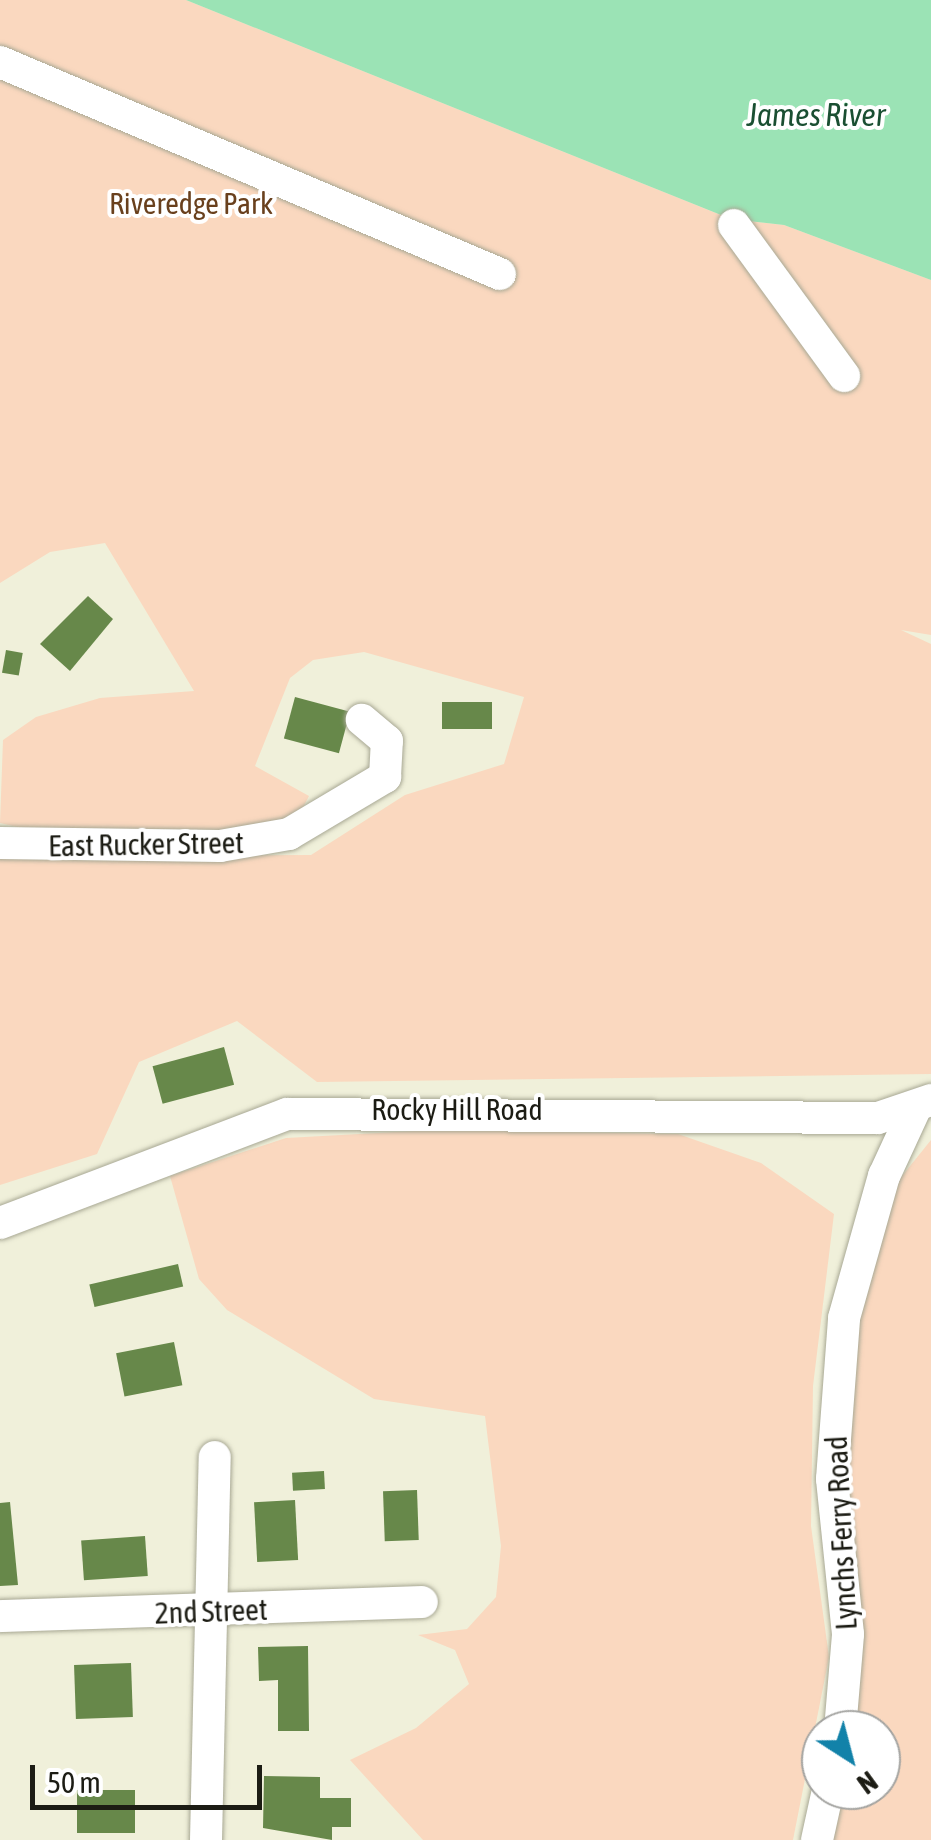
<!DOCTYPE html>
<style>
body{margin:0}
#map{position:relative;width:931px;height:1840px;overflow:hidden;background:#f0f0da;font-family:"Asap Condensed",sans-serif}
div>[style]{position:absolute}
.green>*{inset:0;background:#fad8bf}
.water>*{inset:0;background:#9be3b5}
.building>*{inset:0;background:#67884a;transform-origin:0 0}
.roads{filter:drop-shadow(0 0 2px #a8a894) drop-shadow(0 0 2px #a8a894)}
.minor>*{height:32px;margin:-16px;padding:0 16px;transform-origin:16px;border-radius:16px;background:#fff}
span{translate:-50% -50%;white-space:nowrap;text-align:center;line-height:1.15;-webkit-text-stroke:8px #fff;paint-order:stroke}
.park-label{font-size:30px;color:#69401d}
.street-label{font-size:30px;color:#1c1c14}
.water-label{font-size:32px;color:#1a4f32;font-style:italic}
.north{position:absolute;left:801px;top:1710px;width:100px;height:100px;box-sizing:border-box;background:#fff;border:2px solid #a4a4a1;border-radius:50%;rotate:144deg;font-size:28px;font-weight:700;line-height:40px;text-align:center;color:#1c1c14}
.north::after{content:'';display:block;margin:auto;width:35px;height:45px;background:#1282a9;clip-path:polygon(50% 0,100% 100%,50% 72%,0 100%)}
.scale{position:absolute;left:30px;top:1765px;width:232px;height:45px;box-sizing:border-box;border:5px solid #1c1c14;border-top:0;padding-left:12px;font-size:30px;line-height:35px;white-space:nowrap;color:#1c1c14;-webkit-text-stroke:8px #fff;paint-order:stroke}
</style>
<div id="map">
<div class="green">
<div style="clip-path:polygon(0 0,186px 0,731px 219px,784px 225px,931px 280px,931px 635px,901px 630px,931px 644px,931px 1074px,317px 1082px,237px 1021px,139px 1062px,97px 1154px,0 1185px,0 856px,311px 855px,405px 795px,504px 764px,524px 697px,364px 652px,313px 660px,290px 678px,255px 766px,309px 796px,298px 817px,230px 832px,61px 837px,0 823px,3px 740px,36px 717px,100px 698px,194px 691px,105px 543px,50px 552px,0 583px)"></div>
<div style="clip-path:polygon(433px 1130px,678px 1134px,761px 1163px,834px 1214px,813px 1386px,811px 1526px,829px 1657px,793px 1840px,423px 1840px,350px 1760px,416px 1728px,469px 1684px,455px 1650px,418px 1635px,467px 1629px,496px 1597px,501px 1546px,485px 1416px,374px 1399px,227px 1310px,199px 1279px,170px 1176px,286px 1138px)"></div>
<div style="clip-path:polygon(931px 1140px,931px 1840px,832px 1840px,842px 1790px,881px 1790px,881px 1730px,855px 1730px,862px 1633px,846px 1479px,859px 1321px,898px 1181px)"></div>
</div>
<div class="water">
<div style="clip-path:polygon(186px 0,931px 0,931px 280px,784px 225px,731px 219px)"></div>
</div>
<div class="building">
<div style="clip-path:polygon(88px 596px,113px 619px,70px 671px,40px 644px)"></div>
<div style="left:6px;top:650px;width:17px;height:23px;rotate:10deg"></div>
<div style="left:295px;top:697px;width:57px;height:43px;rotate:15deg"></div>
<div style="left:492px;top:702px;width:27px;height:50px;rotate:90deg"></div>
<div style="left:224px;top:1047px;width:39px;height:74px;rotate:75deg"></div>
<div style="left:178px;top:1264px;width:23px;height:91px;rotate:77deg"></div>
<div style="left:174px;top:1342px;width:44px;height:59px;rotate:79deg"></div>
<div style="left:324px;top:1471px;width:18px;height:32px;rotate:87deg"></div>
<div style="left:417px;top:1490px;width:50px;height:34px;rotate:88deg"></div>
<div style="left:295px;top:1500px;width:60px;height:41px;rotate:87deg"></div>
<div style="clip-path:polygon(10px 1502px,18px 1585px,0 1586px,0 1503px)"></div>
<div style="left:145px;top:1536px;width:40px;height:64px;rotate:86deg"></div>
<div style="clip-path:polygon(308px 1646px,309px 1731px,278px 1731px,278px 1680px,259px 1681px,258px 1647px)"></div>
<div style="left:131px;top:1663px;width:54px;height:57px;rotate:88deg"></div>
<div style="clip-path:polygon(264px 1776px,320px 1777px,320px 1798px,351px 1798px,351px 1827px,332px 1827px,332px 1840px,263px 1828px)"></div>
<div style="left:77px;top:1790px;width:58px;height:43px"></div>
</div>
<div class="roads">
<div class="minor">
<div style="left:0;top:62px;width:543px;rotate:22.98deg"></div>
<div style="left:734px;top:225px;width:187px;rotate:53.9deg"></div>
<div style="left:0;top:843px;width:220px;rotate:0.8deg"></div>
<div style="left:220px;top:846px;width:70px;rotate:-9.9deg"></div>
<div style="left:289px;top:834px;width:112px;rotate:-30.7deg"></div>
<div style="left:385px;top:777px;width:36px;rotate:-87deg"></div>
<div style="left:387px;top:741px;width:33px;rotate:-140deg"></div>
<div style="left:0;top:1223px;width:307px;rotate:-20.8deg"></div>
<div style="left:287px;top:1114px;width:591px;rotate:0.39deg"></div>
<div style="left:878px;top:1118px;width:56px;rotate:-18.8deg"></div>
<div style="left:0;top:1616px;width:422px;rotate:-1.9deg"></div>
<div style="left:840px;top:1730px;width:96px;rotate:-85.2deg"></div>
<div style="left:848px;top:1634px;width:156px;rotate:-95.9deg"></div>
<div style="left:832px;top:1479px;width:161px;rotate:-85.7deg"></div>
<div style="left:844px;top:1318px;width:148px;rotate:-74.3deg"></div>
<div style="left:884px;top:1176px;width:74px;rotate:-65.2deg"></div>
<div style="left:206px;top:1840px;width:383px;rotate:-88.7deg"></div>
<div style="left:817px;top:1840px;width:51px;rotate:-77.6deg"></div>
</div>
</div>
<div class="park-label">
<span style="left:191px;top:203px">Riveredge Park</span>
</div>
<div class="street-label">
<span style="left:146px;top:844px;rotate:-1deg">East Rucker Street</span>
<span style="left:457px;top:1109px">Rocky Hill Road</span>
<span style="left:841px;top:1533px;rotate:-93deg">Lynchs Ferry Road</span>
<span style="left:211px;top:1611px;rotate:-2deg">2nd Street</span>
</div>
<div class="water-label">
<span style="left:816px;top:115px">James River</span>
</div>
<div class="north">N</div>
<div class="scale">50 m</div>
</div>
